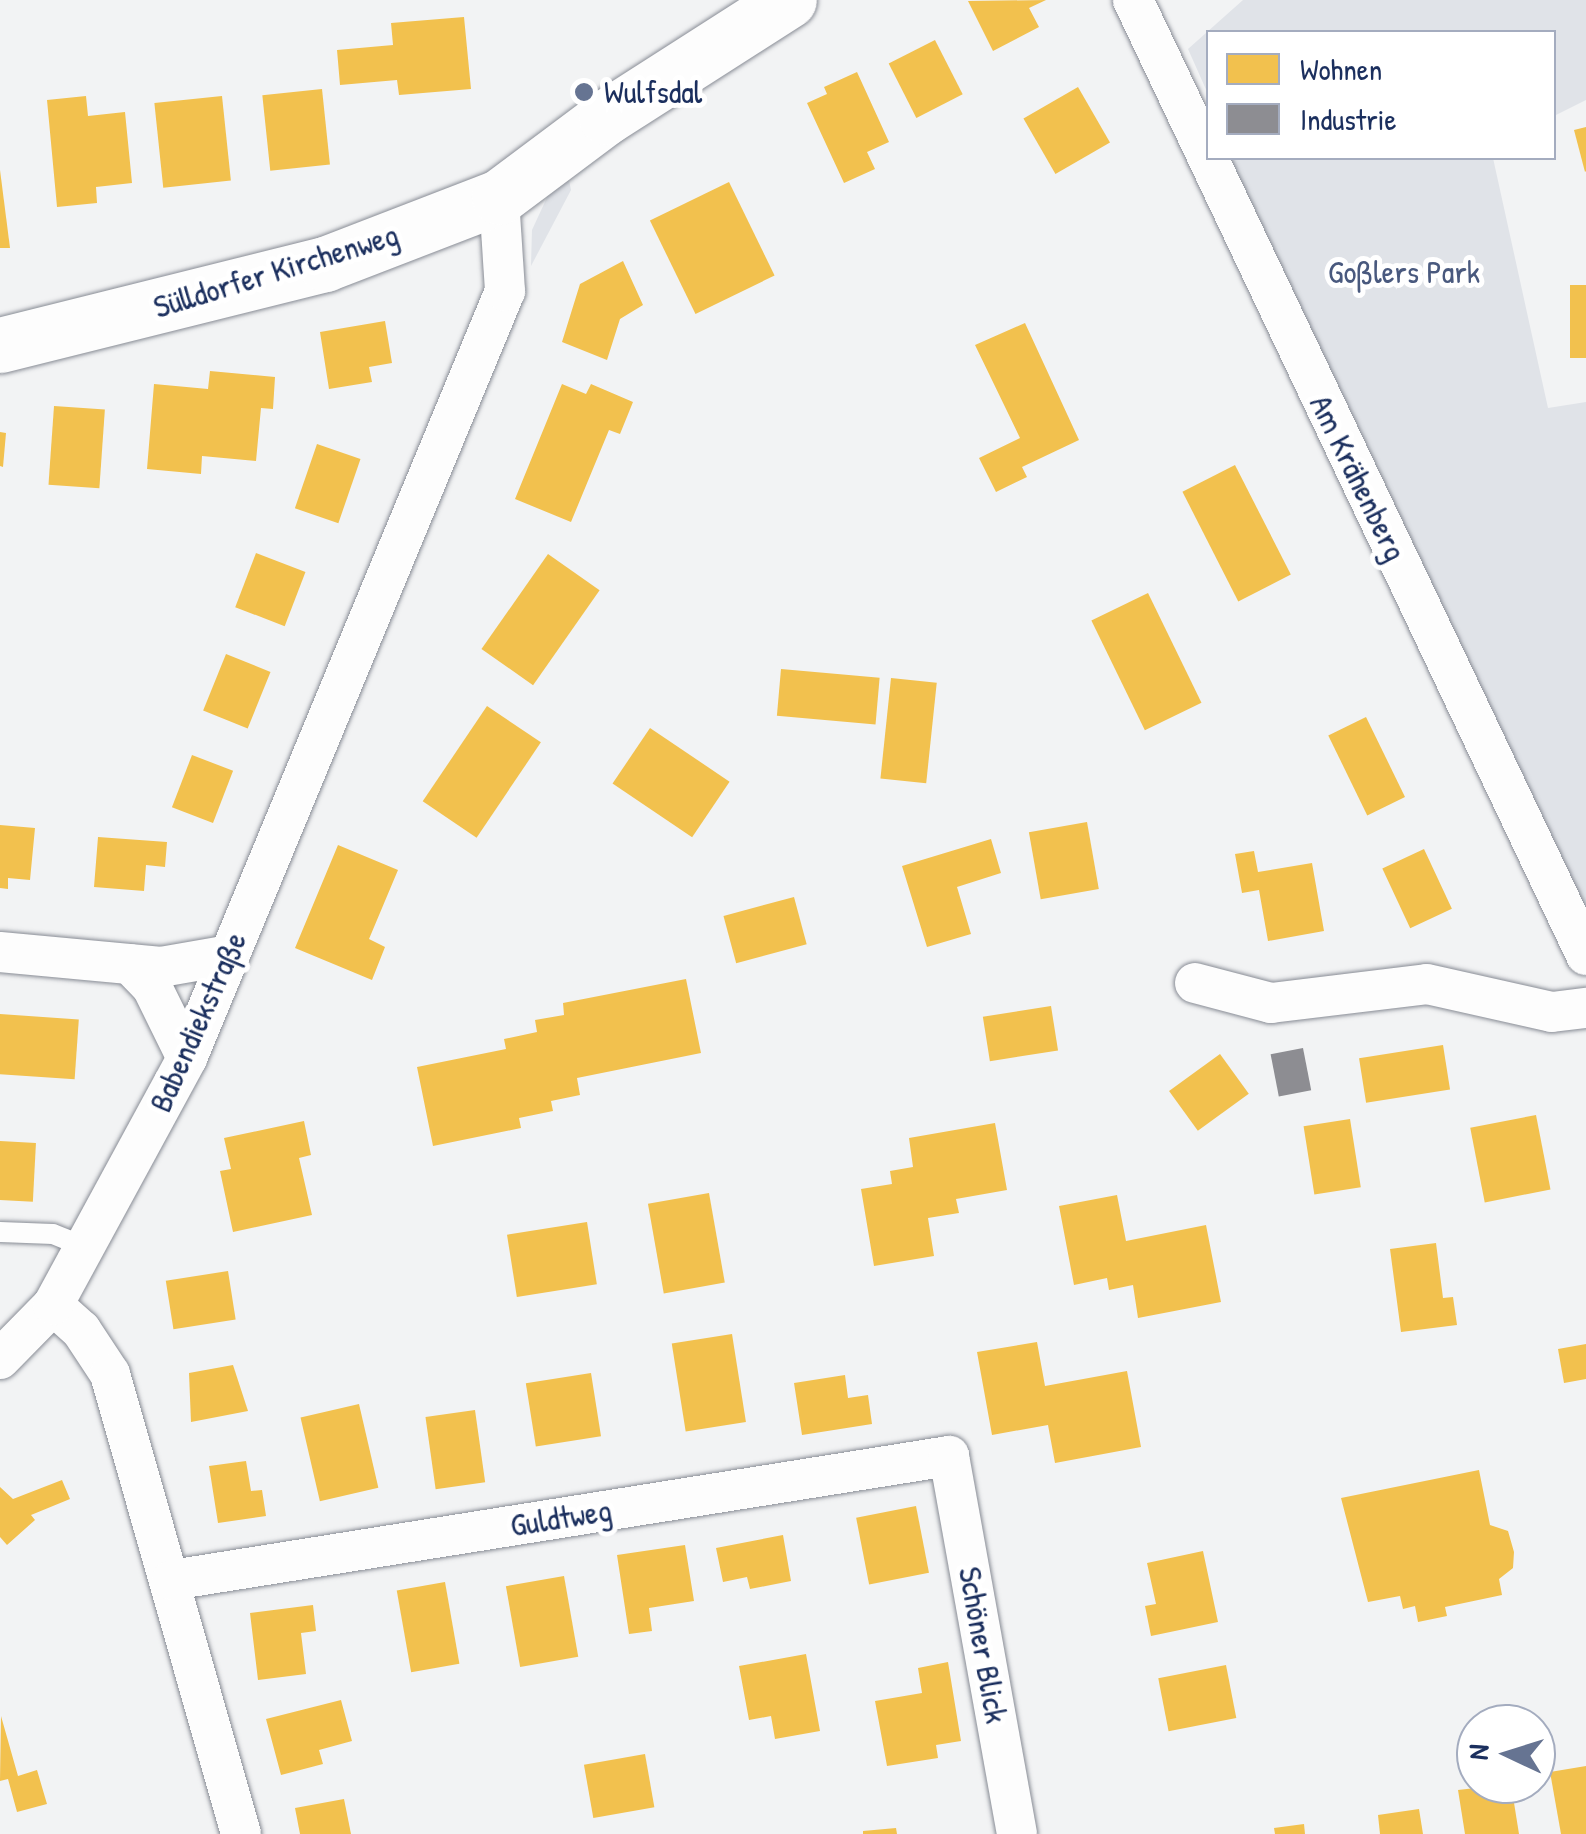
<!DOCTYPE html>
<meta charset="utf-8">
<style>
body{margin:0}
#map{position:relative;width:1586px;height:1834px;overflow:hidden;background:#f2f3f4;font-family:"Patrick Hand",sans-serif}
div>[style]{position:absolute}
.green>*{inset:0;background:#e0e3e8}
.homes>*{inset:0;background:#f2c14e;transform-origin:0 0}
.industry>*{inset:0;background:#8d8d92;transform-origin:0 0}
.roads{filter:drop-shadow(0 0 2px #888c95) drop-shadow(0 0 2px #888c95)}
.lane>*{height:20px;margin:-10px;padding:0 10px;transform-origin:10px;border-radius:10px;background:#fdfdfd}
.street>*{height:40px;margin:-20px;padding:0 20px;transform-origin:20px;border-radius:20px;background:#fdfdfd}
.secondary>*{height:55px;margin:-27.5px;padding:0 27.5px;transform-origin:27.5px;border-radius:27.5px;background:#fdfdfd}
.dots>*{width:28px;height:28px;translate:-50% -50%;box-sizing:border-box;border:5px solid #fff;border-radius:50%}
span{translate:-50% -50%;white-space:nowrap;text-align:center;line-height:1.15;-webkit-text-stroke:10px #fff;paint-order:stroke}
.poi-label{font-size:32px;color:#1b2f5e}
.left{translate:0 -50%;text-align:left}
.street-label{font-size:32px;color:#1b2f5e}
.park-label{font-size:32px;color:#49597e}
.legend{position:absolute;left:1206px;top:30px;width:350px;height:130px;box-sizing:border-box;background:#fff;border:2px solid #a4acbf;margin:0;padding:12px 18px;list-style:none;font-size:30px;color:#1b2f5e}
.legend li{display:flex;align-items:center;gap:20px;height:50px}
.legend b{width:50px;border:2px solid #a4acbf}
.north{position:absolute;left:1456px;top:1704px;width:100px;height:100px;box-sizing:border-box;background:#fff;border:2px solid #a4acbf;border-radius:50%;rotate:274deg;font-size:28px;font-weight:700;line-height:40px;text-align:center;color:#1b2f5e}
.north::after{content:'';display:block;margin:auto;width:35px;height:45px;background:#667492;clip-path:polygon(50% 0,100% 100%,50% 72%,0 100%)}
</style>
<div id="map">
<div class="green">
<div style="clip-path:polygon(1243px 0,1586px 0,1586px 100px,1554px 116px,1554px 32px,1208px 32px,1208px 94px,1188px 49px)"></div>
<div style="clip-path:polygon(1228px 158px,1493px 158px,1548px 408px,1586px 402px,1586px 912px)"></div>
<div style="clip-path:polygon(568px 175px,571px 190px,531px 266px,532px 230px,550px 191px)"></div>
</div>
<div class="homes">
<div style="clip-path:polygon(1046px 0,1029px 8px,1039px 27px,993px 51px,968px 1px)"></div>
<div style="clip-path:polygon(464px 17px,471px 89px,399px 95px,397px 80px,340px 85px,337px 50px,393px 45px,391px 23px)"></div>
<div style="left:935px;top:40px;width:61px;height:52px;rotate:63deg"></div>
<div style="clip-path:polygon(857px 72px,889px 142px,867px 152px,875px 169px,844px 183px,807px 103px,827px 94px,824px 87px)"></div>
<div style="left:1078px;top:87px;width:64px;height:63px;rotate:60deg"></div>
<div style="left:322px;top:89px;width:76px;height:60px;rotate:84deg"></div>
<div style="clip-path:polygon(86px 96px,88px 116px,125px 112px,132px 183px,96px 187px,97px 203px,57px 207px,47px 100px)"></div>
<div style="left:222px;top:96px;width:85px;height:68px;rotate:84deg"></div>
<div style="clip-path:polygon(1586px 127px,1586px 171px,1585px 172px,1574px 130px)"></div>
<div style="clip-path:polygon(0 170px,10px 248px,0 248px)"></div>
<div style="left:729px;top:182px;width:104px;height:88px;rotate:64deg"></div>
<div style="clip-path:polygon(623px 261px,643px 305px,620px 319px,607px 360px,562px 342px,580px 284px)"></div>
<div style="left:1570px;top:285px;width:16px;height:73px"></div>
<div style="clip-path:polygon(385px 321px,392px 363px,369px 367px,372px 382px,329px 389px,320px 332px)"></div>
<div style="clip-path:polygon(1025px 323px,1079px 440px,1022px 467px,1027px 477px,996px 492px,979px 458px,1020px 438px,975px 345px)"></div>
<div style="clip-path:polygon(210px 371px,275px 377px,273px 409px,261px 408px,256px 461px,202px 456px,201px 474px,147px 469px,154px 384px,208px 389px)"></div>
<div style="clip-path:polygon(562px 384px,586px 394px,591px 384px,633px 402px,620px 434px,609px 430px,571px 522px,515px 499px)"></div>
<div style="left:54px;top:406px;width:51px;height:79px;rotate:4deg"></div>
<div style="clip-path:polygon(0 432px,6px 433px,3px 467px,0 466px)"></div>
<div style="left:317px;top:444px;width:46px;height:68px;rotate:19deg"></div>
<div style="left:1235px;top:465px;width:123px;height:59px;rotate:63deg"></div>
<div style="left:256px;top:553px;width:53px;height:58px;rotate:21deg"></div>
<div style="left:548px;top:554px;width:63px;height:116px;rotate:35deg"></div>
<div style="left:1148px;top:593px;width:122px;height:63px;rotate:64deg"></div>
<div style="left:226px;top:654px;width:48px;height:61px;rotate:22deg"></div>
<div style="left:781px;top:669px;width:99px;height:47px;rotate:5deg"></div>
<div style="left:891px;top:678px;width:46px;height:101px;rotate:6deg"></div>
<div style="left:487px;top:706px;width:65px;height:115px;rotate:34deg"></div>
<div style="left:1366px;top:717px;width:89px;height:42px;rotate:64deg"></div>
<div style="left:650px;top:728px;width:96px;height:67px;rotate:34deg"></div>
<div style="left:192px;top:755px;width:44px;height:56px;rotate:21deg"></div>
<div style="left:1087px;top:822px;width:68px;height:59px;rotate:80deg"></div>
<div style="clip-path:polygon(0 825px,35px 828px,30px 880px,8px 878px,8px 889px,0 888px)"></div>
<div style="clip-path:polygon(98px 837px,167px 842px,165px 867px,146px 865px,144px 891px,94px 887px)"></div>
<div style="clip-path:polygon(991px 839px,1001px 873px,957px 887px,971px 934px,927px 947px,902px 866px)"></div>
<div style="clip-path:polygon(338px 845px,398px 870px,369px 939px,385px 947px,372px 980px,295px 948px)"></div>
<div style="left:1424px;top:849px;width:66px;height:46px;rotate:65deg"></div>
<div style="clip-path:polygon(1254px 851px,1258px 872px,1312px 863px,1324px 931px,1268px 941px,1259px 890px,1242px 893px,1235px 854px)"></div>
<div style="left:794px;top:897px;width:49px;height:73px;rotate:75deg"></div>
<div style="clip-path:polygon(686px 979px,701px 1053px,577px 1078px,580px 1095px,551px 1101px,553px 1111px,519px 1118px,521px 1128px,433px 1146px,417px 1067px,506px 1049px,504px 1039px,537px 1032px,535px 1020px,564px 1015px,563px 1003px)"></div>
<div style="left:1051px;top:1006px;width:45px;height:69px;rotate:81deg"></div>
<div style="left:0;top:1014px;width:79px;height:60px;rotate:4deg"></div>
<div style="left:1443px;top:1045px;width:45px;height:85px;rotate:81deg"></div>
<div style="left:1220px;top:1054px;width:49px;height:63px;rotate:54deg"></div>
<div style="left:1536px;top:1115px;width:76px;height:67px;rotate:79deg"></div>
<div style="left:1350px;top:1119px;width:69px;height:47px;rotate:81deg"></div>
<div style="clip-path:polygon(304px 1121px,311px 1155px,299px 1158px,312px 1215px,233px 1232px,220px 1171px,231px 1169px,224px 1138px)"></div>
<div style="clip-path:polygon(995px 1123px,1007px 1190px,956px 1199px,959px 1213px,928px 1218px,934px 1256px,874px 1266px,861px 1189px,892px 1184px,890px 1171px,913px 1167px,909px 1138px)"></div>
<div style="left:0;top:1141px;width:36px;height:59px;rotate:3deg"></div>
<div style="left:709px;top:1193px;width:91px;height:62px;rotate:80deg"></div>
<div style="clip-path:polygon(1117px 1195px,1126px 1241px,1206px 1225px,1221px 1302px,1138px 1318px,1133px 1285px,1109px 1290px,1107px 1278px,1074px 1285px,1059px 1206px)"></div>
<div style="left:587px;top:1222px;width:63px;height:81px;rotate:81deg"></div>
<div style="clip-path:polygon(1436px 1243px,1443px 1298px,1453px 1297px,1457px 1325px,1401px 1332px,1390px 1249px)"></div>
<div style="left:228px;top:1271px;width:49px;height:63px;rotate:81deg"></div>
<div style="left:732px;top:1334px;width:89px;height:61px;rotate:81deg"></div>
<div style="clip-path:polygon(1037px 1342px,1045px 1386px,1127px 1371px,1141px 1447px,1055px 1463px,1048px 1425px,992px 1435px,977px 1352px)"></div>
<div style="clip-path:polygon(1586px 1344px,1586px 1379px,1564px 1383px,1558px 1349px)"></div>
<div style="clip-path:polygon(233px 1365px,248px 1411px,191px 1422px,189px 1373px)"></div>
<div style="left:591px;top:1373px;width:64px;height:66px;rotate:81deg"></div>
<div style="clip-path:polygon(845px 1375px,848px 1398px,868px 1395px,872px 1424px,802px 1435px,794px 1383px)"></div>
<div style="left:359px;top:1404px;width:86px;height:60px;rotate:77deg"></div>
<div style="left:475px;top:1410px;width:73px;height:50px;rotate:82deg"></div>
<div style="clip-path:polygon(246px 1461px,251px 1491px,262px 1490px,266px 1516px,218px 1523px,209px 1466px)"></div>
<div style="clip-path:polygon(1479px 1470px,1490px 1525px,1508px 1531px,1514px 1552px,1513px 1568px,1499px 1579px,1502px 1595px,1445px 1607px,1447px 1616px,1418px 1622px,1415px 1606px,1403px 1609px,1400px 1596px,1368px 1602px,1341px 1498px)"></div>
<div style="clip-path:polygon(62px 1480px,70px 1499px,31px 1515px,35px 1520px,7px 1545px,0 1537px,0 1487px,13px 1499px)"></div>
<div style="left:916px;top:1506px;width:68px;height:61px;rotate:79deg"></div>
<div style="clip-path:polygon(783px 1535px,791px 1581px,750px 1589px,747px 1577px,723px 1582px,716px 1548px)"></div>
<div style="clip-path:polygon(685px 1545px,694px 1601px,649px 1608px,652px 1631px,629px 1634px,617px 1555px)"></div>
<div style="clip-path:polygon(1203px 1551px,1218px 1622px,1151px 1636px,1145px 1606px,1156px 1604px,1147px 1563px)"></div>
<div style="left:564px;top:1576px;width:82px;height:59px;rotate:80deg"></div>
<div style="left:445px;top:1582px;width:83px;height:49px;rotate:80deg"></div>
<div style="clip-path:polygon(313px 1605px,316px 1631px,301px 1633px,306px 1674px,258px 1680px,250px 1613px)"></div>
<div style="clip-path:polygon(806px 1654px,820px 1731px,775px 1739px,771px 1716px,749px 1720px,739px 1666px)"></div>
<div style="clip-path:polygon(948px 1662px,961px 1741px,936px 1745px,938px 1758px,887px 1766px,875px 1701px,922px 1693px,918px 1668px)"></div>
<div style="left:1226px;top:1665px;width:54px;height:69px;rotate:79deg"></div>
<div style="clip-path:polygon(341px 1700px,352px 1741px,319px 1750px,323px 1764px,281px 1775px,266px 1719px)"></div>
<div style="clip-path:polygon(1px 1716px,18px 1776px,37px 1770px,47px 1804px,17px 1812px,8px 1779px,0 1781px)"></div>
<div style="left:645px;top:1754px;width:54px;height:62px;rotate:80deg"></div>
<div style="clip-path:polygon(1586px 1766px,1586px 1834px,1561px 1834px,1550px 1772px)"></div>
<div style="clip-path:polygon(1511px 1784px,1519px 1834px,1465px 1834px,1458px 1790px)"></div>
<div style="clip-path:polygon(344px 1799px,351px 1834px,300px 1834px,295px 1808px)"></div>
<div style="clip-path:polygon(1419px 1809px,1423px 1834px,1380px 1834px,1378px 1815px)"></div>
<div style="clip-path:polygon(1304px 1824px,1305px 1834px,1275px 1834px,1274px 1828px)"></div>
<div style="clip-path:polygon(896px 1828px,897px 1834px,863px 1834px,863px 1831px)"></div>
</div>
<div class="industry">
<div style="left:1303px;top:1048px;width:43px;height:33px;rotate:79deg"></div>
</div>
<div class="roads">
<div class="lane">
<div style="left:0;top:1232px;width:53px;rotate:2.2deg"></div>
<div style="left:53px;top:1234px;width:35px;rotate:22deg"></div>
</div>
<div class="street">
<div style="left:1133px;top:0;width:1057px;rotate:64.62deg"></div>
<div style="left:0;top:952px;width:162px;rotate:5.3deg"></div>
<div style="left:161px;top:967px;width:70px;rotate:-9.9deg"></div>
<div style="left:130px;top:964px;width:32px;rotate:46deg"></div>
<div style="left:152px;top:987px;width:79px;rotate:63.8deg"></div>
<div style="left:1195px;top:983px;width:79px;rotate:14.7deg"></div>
<div style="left:1271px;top:1003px;width:157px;rotate:-6.9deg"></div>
<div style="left:1427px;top:984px;width:128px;rotate:12.6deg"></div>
<div style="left:1552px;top:1012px;width:34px;rotate:-7deg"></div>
<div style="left:53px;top:1305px;width:38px;rotate:42deg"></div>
<div style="left:81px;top:1330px;width:53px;rotate:56.6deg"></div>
<div style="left:110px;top:1374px;width:478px;rotate:74.1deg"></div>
<div style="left:0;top:1359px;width:76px;rotate:-45.5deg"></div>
<div style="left:53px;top:1305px;width:281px;rotate:-61.5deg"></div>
<div style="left:187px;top:1058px;width:830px;rotate:-67.48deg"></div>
<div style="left:505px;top:291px;width:94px;rotate:-93.7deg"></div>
<div style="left:172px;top:1580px;width:787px;rotate:-9.07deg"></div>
<div style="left:949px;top:1456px;width:384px;rotate:79.8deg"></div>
</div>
<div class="secondary">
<div style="left:0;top:345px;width:335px;rotate:-14deg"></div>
<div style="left:325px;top:264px;width:186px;rotate:-21.1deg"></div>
<div style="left:499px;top:197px;width:134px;rotate:-36.8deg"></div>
<div style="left:606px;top:117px;width:217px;rotate:-32.6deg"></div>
</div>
</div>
<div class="dots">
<div style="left:584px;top:92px;background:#667492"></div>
</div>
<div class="poi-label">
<span class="left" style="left:604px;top:92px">Wulfsdal</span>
</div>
<div class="street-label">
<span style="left:276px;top:271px;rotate:-17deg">Sülldorfer Kirchenweg</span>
<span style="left:1358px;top:478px;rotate:64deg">Am Krähenberg</span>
<span style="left:198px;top:1022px;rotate:-66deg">Babendiekstraße</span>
<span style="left:561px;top:1518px;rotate:-9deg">Guldtweg</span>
<span style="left:983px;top:1645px;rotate:80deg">Schöner Blick</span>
</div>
<div class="park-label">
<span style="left:1404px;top:272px">Goßlers Park</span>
</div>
<ul class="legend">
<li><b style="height:28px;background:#f2c14e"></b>Wohnen</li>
<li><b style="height:28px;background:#8d8d92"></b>Industrie</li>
</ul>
<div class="north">N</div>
</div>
